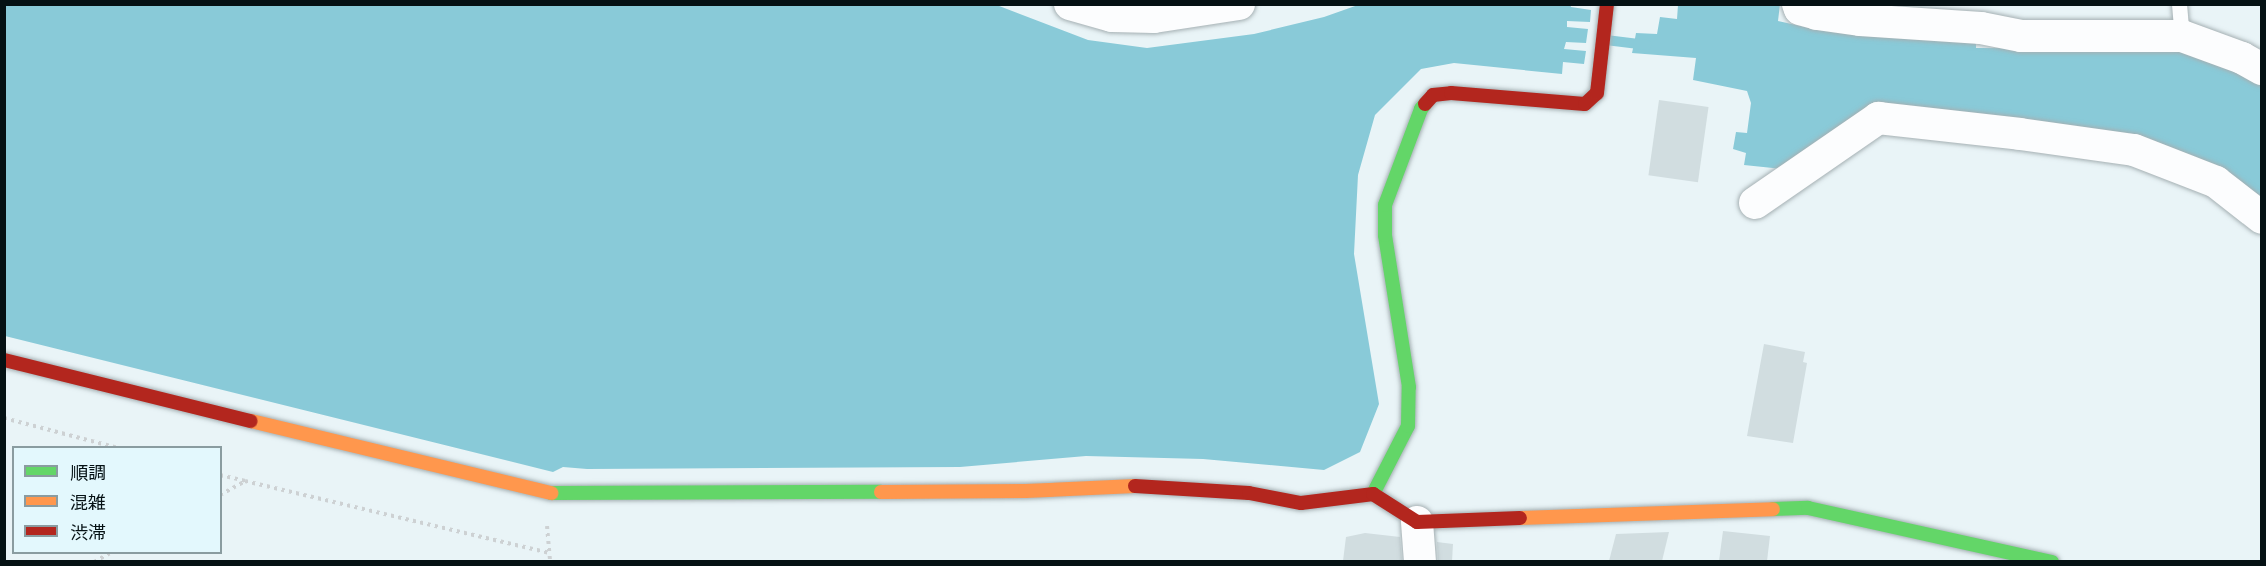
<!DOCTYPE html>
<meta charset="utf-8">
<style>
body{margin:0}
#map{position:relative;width:2266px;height:566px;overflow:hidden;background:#e9f4f7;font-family:Figtree,"Noto Sans JP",sans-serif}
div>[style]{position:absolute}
.water>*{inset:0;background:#89cad8}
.stream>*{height:10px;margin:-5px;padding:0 5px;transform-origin:5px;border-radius:5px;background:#89cad8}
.building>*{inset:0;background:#d1dde0;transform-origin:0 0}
.path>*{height:4px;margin-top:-2px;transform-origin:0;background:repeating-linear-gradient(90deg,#cdd1d3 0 3px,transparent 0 7.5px)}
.roads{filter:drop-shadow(0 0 2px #a5b0b3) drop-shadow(0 0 2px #a5b0b3)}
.lane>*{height:15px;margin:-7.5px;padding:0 7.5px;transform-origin:7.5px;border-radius:7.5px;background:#fcfdfe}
.street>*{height:32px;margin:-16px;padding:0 16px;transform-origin:16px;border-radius:16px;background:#fcfdfe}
.fast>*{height:14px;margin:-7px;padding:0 7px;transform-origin:7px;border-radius:7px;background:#63d668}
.slow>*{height:14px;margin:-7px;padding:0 7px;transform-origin:7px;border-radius:7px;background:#ff974d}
.jam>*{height:14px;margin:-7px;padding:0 7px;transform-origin:7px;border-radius:7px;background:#b3261e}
span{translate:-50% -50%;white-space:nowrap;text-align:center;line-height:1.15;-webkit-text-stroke:4.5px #e3f8fd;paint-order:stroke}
.frame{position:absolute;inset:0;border:6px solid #051114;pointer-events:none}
.legend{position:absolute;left:12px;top:446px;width:210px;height:108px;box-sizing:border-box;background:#e3f8fd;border:2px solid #8a9ca0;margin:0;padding:8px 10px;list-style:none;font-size:18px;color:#051114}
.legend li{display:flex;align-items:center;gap:12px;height:30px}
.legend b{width:30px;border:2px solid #8a9ca0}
</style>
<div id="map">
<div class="water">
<div style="clip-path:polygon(994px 4px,1088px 40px,1147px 48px,1254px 34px,1324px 17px,1358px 5px,1570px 4px,1571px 7px,1591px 10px,1590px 22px,1567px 21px,1567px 27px,1588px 29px,1586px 43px,1566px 42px,1564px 49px,1586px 51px,1584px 64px,1563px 62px,1562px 74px,1454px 63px,1421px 69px,1375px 115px,1358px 175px,1354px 254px,1379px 404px,1360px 452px,1324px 470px,1203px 459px,1086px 456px,960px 467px,587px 469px,563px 467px,553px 472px,5px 336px,5px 5px)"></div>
<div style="clip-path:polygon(1780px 4px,1778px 21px,1814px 29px,1976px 41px,1976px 48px,2148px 49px,2189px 53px,2234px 68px,2261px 83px,2261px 196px,2202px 162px,1877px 106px,1791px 170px,1744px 165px,1746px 153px,1733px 149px,1736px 132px,1747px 133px,1751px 103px,1747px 91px,1693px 80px,1696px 58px,1632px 53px,1634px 44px,1636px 33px,1657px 34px,1660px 17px,1677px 19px,1678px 5px)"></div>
</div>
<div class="stream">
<div style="left:1606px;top:40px;width:41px;rotate:7deg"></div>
</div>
<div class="building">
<div style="left:1659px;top:100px;width:50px;height:76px;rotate:8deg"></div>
<div style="clip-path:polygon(1764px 344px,1805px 352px,1803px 362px,1807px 363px,1793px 443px,1747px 436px)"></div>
<div style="clip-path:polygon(1723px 531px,1770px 536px,1767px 561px,1719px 561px)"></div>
<div style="clip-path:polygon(1669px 532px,1662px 561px,1609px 561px,1616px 534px)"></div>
<div style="clip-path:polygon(1365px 533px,1400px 537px,1402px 561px,1343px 561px,1346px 537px)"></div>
<div style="clip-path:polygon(1437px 542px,1453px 544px,1452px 561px,1438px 561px)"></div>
</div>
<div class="path">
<div style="left:4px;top:418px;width:118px;rotate:14.7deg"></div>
<div style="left:220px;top:475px;width:26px;rotate:13deg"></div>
<div style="left:220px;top:495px;width:29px;rotate:-29deg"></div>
<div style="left:245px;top:481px;width:312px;rotate:13.3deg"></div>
<div style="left:547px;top:526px;width:36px;rotate:85deg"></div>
<div style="left:94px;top:562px;width:21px;rotate:-29deg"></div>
</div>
<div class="roads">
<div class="lane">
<div style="left:2179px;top:4px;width:32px;rotate:85deg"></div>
</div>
<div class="street">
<div style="left:1070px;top:4px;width:44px;rotate:15.9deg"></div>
<div style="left:1112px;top:16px;width:42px;rotate:1.4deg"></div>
<div style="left:1154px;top:17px;width:86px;rotate:-8.7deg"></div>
<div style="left:1798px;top:4px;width:5px;rotate:68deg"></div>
<div style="left:1800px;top:9px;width:18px;rotate:16deg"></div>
<div style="left:1817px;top:14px;width:43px;rotate:7.9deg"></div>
<div style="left:1860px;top:20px;width:121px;rotate:3.8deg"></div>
<div style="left:1981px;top:28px;width:41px;rotate:11.3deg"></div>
<div style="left:2021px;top:36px;width:161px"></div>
<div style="left:2182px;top:36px;width:64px;rotate:20.1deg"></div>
<div style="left:2242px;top:58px;width:23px;rotate:29deg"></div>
<div style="left:1755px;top:203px;width:150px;rotate:-34.6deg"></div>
<div style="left:1878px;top:118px;width:143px;rotate:6.4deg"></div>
<div style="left:2020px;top:134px;width:115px;rotate:8deg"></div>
<div style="left:2134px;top:150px;width:88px;rotate:21.3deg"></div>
<div style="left:2216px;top:182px;width:58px;rotate:38deg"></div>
<div style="left:1417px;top:522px;width:40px;rotate:85.7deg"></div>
</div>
<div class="fast">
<div style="left:551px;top:493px;width:330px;rotate:-0.2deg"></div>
<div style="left:1373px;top:494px;width:76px;rotate:-62.8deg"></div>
<div style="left:1408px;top:426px;width:39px;rotate:-89deg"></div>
<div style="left:1409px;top:387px;width:154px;rotate:-99deg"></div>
<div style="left:1385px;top:235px;width:30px;rotate:-90deg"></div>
<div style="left:1385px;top:205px;width:103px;rotate:-69.4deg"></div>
<div style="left:1421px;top:109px;width:6px;rotate:-51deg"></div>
<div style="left:1773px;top:509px;width:35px;rotate:-2deg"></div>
<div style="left:1808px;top:508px;width:250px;rotate:12.5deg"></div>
</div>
<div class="slow">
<div style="left:251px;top:421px;width:309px;rotate:13.5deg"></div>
<div style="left:881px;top:492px;width:144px;rotate:-0.4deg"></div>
<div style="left:1025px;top:491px;width:110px;rotate:-2.6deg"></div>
<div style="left:1520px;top:518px;width:253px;rotate:-2deg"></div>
</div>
<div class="jam">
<div style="left:1425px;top:104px;width:12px;rotate:-48deg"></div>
<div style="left:1433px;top:95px;width:18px;rotate:-6deg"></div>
<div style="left:1451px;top:93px;width:134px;rotate:4.7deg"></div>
<div style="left:1585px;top:104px;width:16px;rotate:-43deg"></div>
<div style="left:1597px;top:93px;width:90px;rotate:-83.6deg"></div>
<div style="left:4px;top:360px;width:254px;rotate:13.9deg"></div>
<div style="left:1135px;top:486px;width:114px;rotate:3.5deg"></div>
<div style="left:1249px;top:493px;width:53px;rotate:10.9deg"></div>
<div style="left:1301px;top:503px;width:73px;rotate:-7.1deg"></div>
<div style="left:1373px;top:494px;width:52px;rotate:32.5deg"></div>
<div style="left:1417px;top:522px;width:103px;rotate:-2.2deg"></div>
</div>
</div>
<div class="frame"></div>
<ul class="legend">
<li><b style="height:8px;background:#63d668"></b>順調</li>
<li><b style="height:8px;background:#ff974d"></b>混雑</li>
<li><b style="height:8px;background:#b3261e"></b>渋滞</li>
</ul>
</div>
